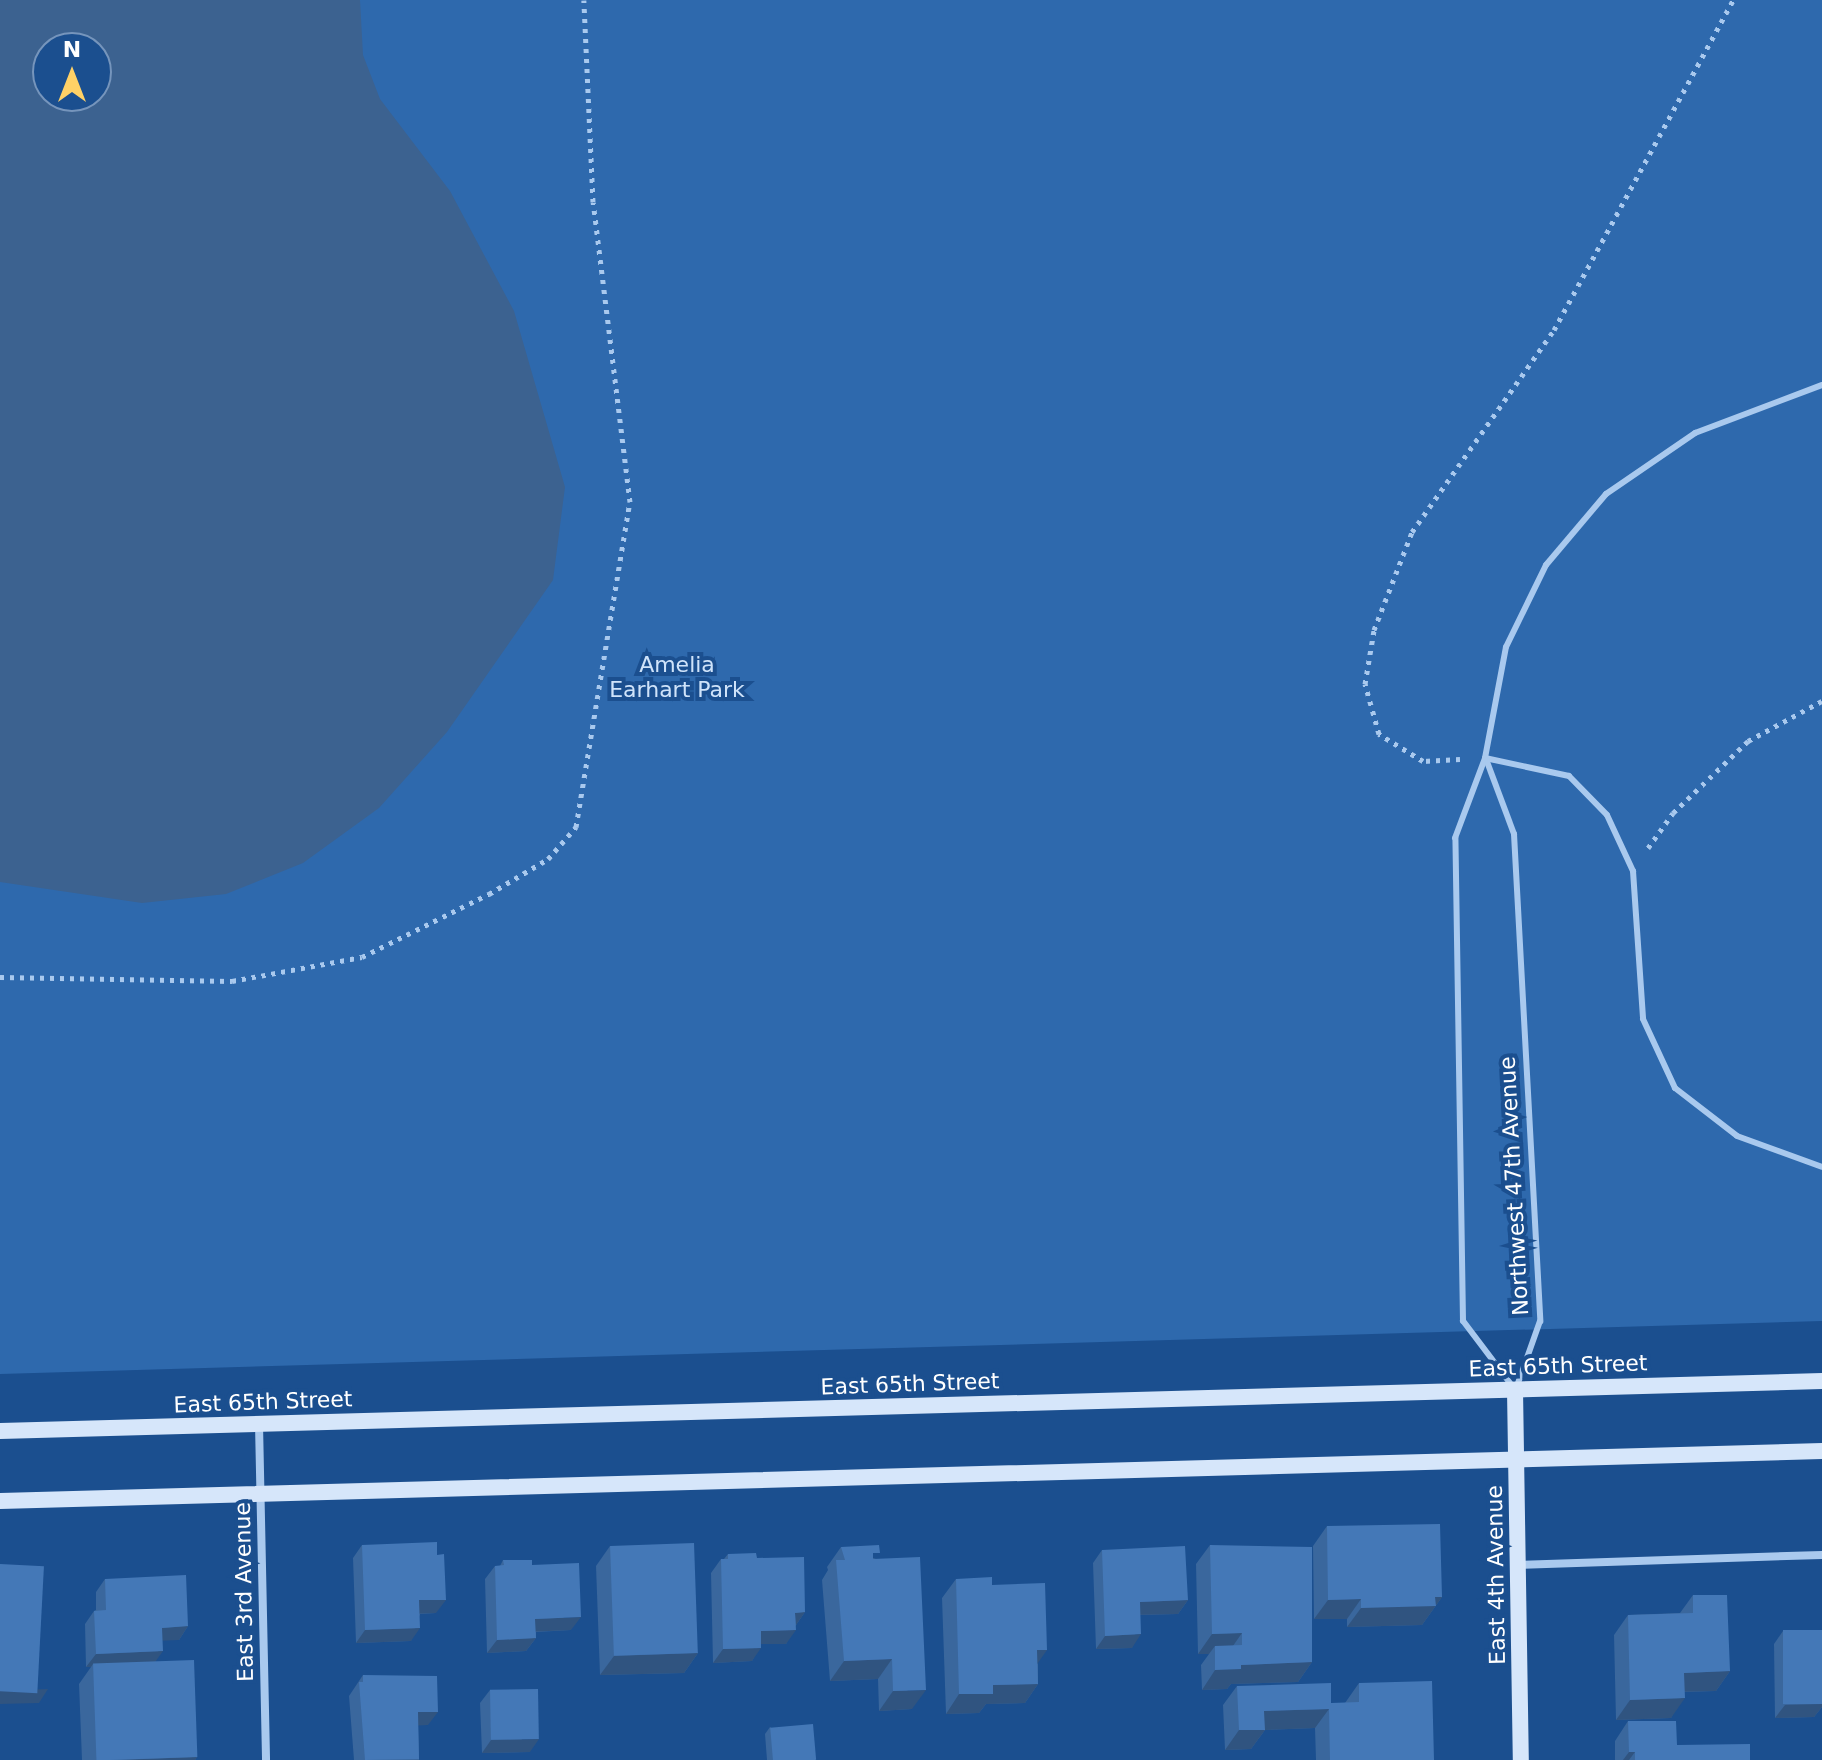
<!DOCTYPE html>
<style>
body{margin:0}
#map{position:relative;width:1822px;height:1760px;overflow:hidden;background:#1b4f8f;font-family:"DejaVu Sans",sans-serif}
div>[style]{position:absolute}
.green>*{inset:0;background:#2e69ad}
.water>*{inset:0;background:#3c6290}
.path>*{height:5px;margin-top:-2.5px;transform-origin:0;background:repeating-linear-gradient(90deg,#a9c9ee 0 4px,transparent 0 10px)}
.service>*{height:6px;margin:-3px;padding:0 3px;transform-origin:3px;border-radius:3px;background:#a9c9ee}
.minor>*{height:8px;margin:-4px;padding:0 4px;transform-origin:4px;border-radius:4px;background:#a9c9ee}
.secondary>*{height:16px;margin:-8px;padding:0 8px;transform-origin:8px;border-radius:8px;background:#d6e6fa}
.wall>*{inset:0;background:#3a679d}
.shaded-wall>*{inset:0;background:#305480}
.building>*{inset:0;background:#4478b7;transform-origin:0 0}
span{translate:-50% -50%;white-space:nowrap;text-align:center;line-height:1.15;-webkit-text-stroke:8px #1b4f8f;paint-order:stroke}
.park-label{font-size:22px;color:#cfe3fa}
.street-label{font-size:22px;color:#fff}
.north{position:absolute;left:32px;top:32px;width:80px;height:80px;box-sizing:border-box;background:#1b4f8f;border:2px solid #7695bc;border-radius:50%;rotate:0deg;font-size:22px;font-weight:700;line-height:32px;text-align:center;color:#fff}
.north::after{content:'';display:block;margin:auto;width:28px;height:36px;background:#ffd166;clip-path:polygon(50% 0,100% 100%,50% 72%,0 100%)}
</style>
<div id="map">
<div class="green">
<div style="clip-path:polygon(evenodd,0 0,1822px 0,1822px 1321px,0 1374px,0 0,48px 48px,96px 48px,96px 96px,48px 96px,48px 48px)"></div>
</div>
<div class="water">
<div style="clip-path:polygon(evenodd,0 0,360px 0,363px 55px,380px 99px,450px 191px,514px 311px,565px 487px,553px 580px,447px 732px,379px 808px,303px 863px,226px 894px,142px 903px,0 882px,0 0,48px 48px,96px 48px,96px 96px,48px 96px,48px 48px)"></div>
</div>
<div class="path">
<div style="left:1460px;top:759px;width:37px;rotate:177deg"></div>
<div style="left:1423px;top:761px;width:52px;rotate:-148.5deg"></div>
<div style="left:1379px;top:734px;width:52px;rotate:-105.6deg"></div>
<div style="left:1365px;top:684px;width:55px;rotate:-80.5deg"></div>
<div style="left:1374px;top:630px;width:105px;rotate:-68.8deg"></div>
<div style="left:1412px;top:532px;width:247px;rotate:-54.9deg"></div>
<div style="left:1554px;top:330px;width:375px;rotate:-61.5deg"></div>
<div style="left:1648px;top:848px;width:43px;rotate:-54.5deg"></div>
<div style="left:1673px;top:813px;width:104px;rotate:-43.8deg"></div>
<div style="left:1748px;top:741px;width:84px;rotate:-28.4deg"></div>
<div style="left:0;top:977px;width:232px;rotate:1deg"></div>
<div style="left:232px;top:981px;width:132px;rotate:-10.5deg"></div>
<div style="left:362px;top:957px;width:142px;rotate:-26.4deg"></div>
<div style="left:489px;top:894px;width:69px;rotate:-30.7deg"></div>
<div style="left:548px;top:859px;width:43px;rotate:-48.8deg"></div>
<div style="left:576px;top:827px;width:329px;rotate:-80.6deg"></div>
<div style="left:630px;top:502px;width:302px;rotate:-97deg"></div>
<div style="left:593px;top:202px;width:202px;rotate:-92.6deg"></div>
</div>
<div class="service">
<div style="left:1485px;top:758px;width:86px;rotate:12.1deg"></div>
<div style="left:1569px;top:776px;width:54px;rotate:45.7deg"></div>
<div style="left:1607px;top:815px;width:62px;rotate:65.1deg"></div>
<div style="left:1633px;top:871px;width:148px;rotate:86.1deg"></div>
<div style="left:1643px;top:1019px;width:76px;rotate:65.1deg"></div>
<div style="left:1675px;top:1088px;width:78px;rotate:37.7deg"></div>
<div style="left:1737px;top:1136px;width:90px;rotate:20deg"></div>
<div style="left:1486px;top:759px;width:80px;rotate:69.5deg"></div>
<div style="left:1514px;top:834px;width:488px;rotate:86.9deg"></div>
<div style="left:1540px;top:1321px;width:69px;rotate:109.5deg"></div>
<div style="left:1513px;top:1387px;width:83px;rotate:-127.1deg"></div>
<div style="left:1463px;top:1321px;width:483px;rotate:-90.9deg"></div>
<div style="left:1455px;top:838px;width:85px;rotate:-69.4deg"></div>
<div style="left:1485px;top:758px;width:113px;rotate:-79.3deg"></div>
<div style="left:1506px;top:647px;width:91px;rotate:-64deg"></div>
<div style="left:1546px;top:565px;width:93px;rotate:-49.8deg"></div>
<div style="left:1606px;top:494px;width:108px;rotate:-34.4deg"></div>
<div style="left:1695px;top:433px;width:136px;rotate:-20.7deg"></div>
</div>
<div class="minor">
<div style="left:259px;top:1424px;width:336px;rotate:88.8deg"></div>
<div style="left:1517px;top:1565px;width:305px;rotate:-1.9deg"></div>
</div>
<div class="secondary">
<div style="left:1515px;top:1390px;width:370px;rotate:89.1deg"></div>
<div style="left:0;top:1431px;width:1823px;rotate:-1.57deg"></div>
<div style="left:0;top:1501px;width:1823px;rotate:-1.57deg"></div>
</div>
<div class="wall">
<div style="clip-path:polygon(1327px 1526px,1442px 1597px,1422px 1625px,1347px 1627px,1347px 1619px,1314px 1619px,1313px 1546px)"></div>
<div style="clip-path:polygon(362px 1545px,436px 1613px,420px 1614px,411px 1641px,356px 1643px,353px 1558px)"></div>
<div style="clip-path:polygon(1210px 1545px,1312px 1662px,1298px 1682px,1231px 1684px,1227px 1689px,1202px 1690px,1201px 1665px,1209px 1654px,1198px 1654px,1196px 1564px)"></div>
<div style="clip-path:polygon(610px 1546px,698px 1653px,684px 1673px,600px 1675px,596px 1566px)"></div>
<div style="clip-path:polygon(841px 1547px,876px 1559px,912px 1709px,879px 1711px,878px 1679px,830px 1681px,822px 1580px,828px 1570px,827px 1567px)"></div>
<div style="clip-path:polygon(1102px 1550px,1188px 1600px,1178px 1614px,1140px 1615px,1132px 1648px,1096px 1649px,1093px 1563px)"></div>
<div style="clip-path:polygon(728px 1554px,757px 1558px,805px 1612px,796px 1625px,786px 1644px,761px 1644px,752px 1661px,713px 1663px,711px 1573px,721px 1559px,724px 1559px)"></div>
<div style="clip-path:polygon(503px 1560px,532px 1565px,571px 1630px,536px 1632px,536px 1638px,526px 1651px,487px 1653px,485px 1579px,495px 1566px,500px 1566px)"></div>
<div style="clip-path:polygon(105px 1579px,188px 1626px,179px 1640px,162px 1640px,155px 1662px,197px 1757px,195px 1760px,82px 1760px,79px 1684px,91px 1667px,86px 1667px,85px 1624px,94px 1611px,96px 1610px,96px 1592px)"></div>
<div style="clip-path:polygon(956px 1579px,992px 1585px,1038px 1664px,1038px 1684px,1025px 1703px,986px 1704px,979px 1713px,946px 1714px,942px 1598px)"></div>
<div style="clip-path:polygon(1693px 1595px,1730px 1671px,1716px 1691px,1684px 1692px,1671px 1718px,1616px 1720px,1614px 1635px,1628px 1615px,1680px 1613px)"></div>
<div style="clip-path:polygon(1822px 1630px,1822px 1707px,1814px 1717px,1775px 1718px,1774px 1644px,1783px 1631px)"></div>
<div style="clip-path:polygon(363px 1675px,428px 1725px,418px 1725px,419px 1760px,354px 1760px,349px 1696px)"></div>
<div style="clip-path:polygon(1359px 1683px,1434px 1760px,1316px 1760px,1315px 1728px,1265px 1730px,1251px 1749px,1225px 1750px,1223px 1705px,1237px 1686px,1331px 1703px,1345px 1703px)"></div>
<div style="clip-path:polygon(490px 1690px,530px 1752px,482px 1753px,480px 1703px)"></div>
<div style="clip-path:polygon(1628px 1721px,1677px 1745px,1750px 1760px,1615px 1760px,1615px 1741px)"></div>
<div style="clip-path:polygon(770px 1727px,816px 1760px,767px 1760px,765px 1734px)"></div>
</div>
<div class="shaded-wall">
<div style="clip-path:polygon(1435px 1597px,1442px 1597px,1422px 1625px,1347px 1627px,1361px 1608px)"></div>
<div style="clip-path:polygon(1361px 1599px,1347px 1619px,1314px 1619px,1328px 1600px)"></div>
<div style="clip-path:polygon(419px 1600px,446px 1600px,436px 1613px,410px 1614px)"></div>
<div style="clip-path:polygon(1188px 1600px,1178px 1614px,1131px 1615px,1140px 1602px)"></div>
<div style="clip-path:polygon(805px 1612px,796px 1625px,795px 1613px)"></div>
<div style="clip-path:polygon(581px 1617px,571px 1630px,526px 1632px,535px 1619px)"></div>
<div style="clip-path:polygon(188px 1626px,179px 1640px,153px 1641px,162px 1628px)"></div>
<div style="clip-path:polygon(420px 1628px,411px 1641px,356px 1643px,365px 1630px)"></div>
<div style="clip-path:polygon(796px 1630px,786px 1644px,752px 1644px,761px 1631px)"></div>
<div style="clip-path:polygon(1242px 1633px,1228px 1653px,1215px 1646px,1209px 1654px,1198px 1654px,1212px 1634px)"></div>
<div style="clip-path:polygon(1141px 1634px,1132px 1648px,1096px 1649px,1105px 1636px)"></div>
<div style="clip-path:polygon(536px 1638px,526px 1651px,487px 1653px,497px 1640px)"></div>
<div style="clip-path:polygon(761px 1648px,752px 1661px,713px 1663px,723px 1649px)"></div>
<div style="clip-path:polygon(1037px 1650px,1047px 1650px,1033px 1670px)"></div>
<div style="clip-path:polygon(163px 1651px,153px 1665px,93px 1664px,91px 1667px,86px 1667px,96px 1654px)"></div>
<div style="clip-path:polygon(698px 1653px,684px 1673px,600px 1675px,614px 1656px)"></div>
<div style="clip-path:polygon(892px 1659px,878px 1679px,830px 1681px,844px 1661px)"></div>
<div style="clip-path:polygon(1312px 1662px,1298px 1682px,1231px 1684px,1227px 1689px,1202px 1690px,1215px 1670px,1241px 1665px)"></div>
<div style="clip-path:polygon(1730px 1671px,1716px 1691px,1670px 1692px,1684px 1673px)"></div>
<div style="clip-path:polygon(1038px 1684px,1025px 1703px,986px 1704px,979px 1713px,946px 1714px,959px 1694px,993px 1685px)"></div>
<div style="clip-path:polygon(48px 1689px,39px 1703px,0 1704px,0 1691px)"></div>
<div style="clip-path:polygon(926px 1690px,912px 1709px,879px 1711px,893px 1691px)"></div>
<div style="clip-path:polygon(1685px 1698px,1671px 1718px,1616px 1720px,1630px 1700px)"></div>
<div style="clip-path:polygon(1822px 1704px,1822px 1707px,1814px 1717px,1775px 1718px,1785px 1705px)"></div>
<div style="clip-path:polygon(1329px 1709px,1315px 1728px,1265px 1730px,1251px 1749px,1225px 1750px,1239px 1730px,1264px 1711px)"></div>
<div style="clip-path:polygon(418px 1712px,438px 1712px,428px 1725px,409px 1726px)"></div>
<div style="clip-path:polygon(539px 1739px,530px 1752px,482px 1753px,491px 1740px)"></div>
<div style="clip-path:polygon(1629px 1752px,1635px 1752px,1629px 1760px,1623px 1760px)"></div>
<div style="clip-path:polygon(197px 1757px,195px 1760px,118px 1760px)"></div>
</div>
<div class="building">
<div style="clip-path:polygon(1440px 1524px,1442px 1597px,1435px 1597px,1436px 1606px,1361px 1608px,1361px 1599px,1328px 1600px,1327px 1526px)"></div>
<div style="clip-path:polygon(437px 1542px,437px 1555px,444px 1554px,446px 1600px,419px 1600px,420px 1628px,365px 1630px,362px 1545px)"></div>
<div style="left:694px;top:1543px;width:110px;height:84px;rotate:88deg"></div>
<div style="clip-path:polygon(879px 1545px,880px 1553px,873px 1553px,873px 1559px,920px 1557px,926px 1690px,893px 1691px,892px 1659px,844px 1661px,836px 1560px,845px 1560px,841px 1547px)"></div>
<div style="clip-path:polygon(1210px 1545px,1312px 1547px,1312px 1662px,1241px 1665px,1241px 1669px,1215px 1670px,1215px 1646px,1242px 1645px,1242px 1633px,1212px 1634px)"></div>
<div style="clip-path:polygon(1185px 1546px,1188px 1600px,1140px 1602px,1141px 1634px,1105px 1636px,1102px 1550px)"></div>
<div style="clip-path:polygon(756px 1553px,757px 1558px,804px 1557px,805px 1612px,795px 1613px,796px 1630px,761px 1631px,761px 1648px,723px 1649px,721px 1559px,728px 1559px,728px 1554px)"></div>
<div style="clip-path:polygon(503px 1560px,532px 1560px,532px 1565px,579px 1563px,581px 1617px,535px 1619px,536px 1638px,497px 1640px,495px 1566px,504px 1565px)"></div>
<div style="left:0;top:1564px;width:44px;height:127px;rotate:3deg"></div>
<div style="clip-path:polygon(186px 1575px,188px 1626px,162px 1628px,163px 1651px,96px 1654px,94px 1611px,106px 1610px,105px 1579px)"></div>
<div style="clip-path:polygon(992px 1577px,992px 1585px,1045px 1583px,1047px 1650px,1037px 1650px,1038px 1684px,993px 1685px,993px 1694px,959px 1694px,956px 1579px)"></div>
<div style="clip-path:polygon(1693px 1595px,1727px 1595px,1730px 1671px,1684px 1673px,1685px 1698px,1630px 1700px,1628px 1615px,1693px 1613px)"></div>
<div style="left:1822px;top:1630px;width:74px;height:39px;rotate:90deg"></div>
<div style="left:194px;top:1660px;width:97px;height:101px;rotate:88deg"></div>
<div style="clip-path:polygon(363px 1675px,437px 1676px,438px 1712px,418px 1712px,419px 1759px,365px 1760px,359px 1682px,363px 1682px)"></div>
<div style="clip-path:polygon(1432px 1681px,1434px 1760px,1330px 1760px,1329px 1709px,1264px 1711px,1265px 1730px,1239px 1730px,1237px 1686px,1331px 1683px,1331px 1703px,1359px 1702px,1359px 1683px)"></div>
<div style="left:538px;top:1689px;width:50px;height:48px;rotate:89deg"></div>
<div style="clip-path:polygon(1628px 1721px,1676px 1721px,1677px 1745px,1750px 1744px,1750px 1760px,1635px 1760px,1635px 1752px,1629px 1752px)"></div>
<div style="left:813px;top:1724px;width:36px;height:43px;rotate:85deg"></div>
</div>
<div class="park-label">
<span style="left:677px;top:677px">Amelia<br>Earhart Park</span>
</div>
<div class="street-label">
<span style="left:1514px;top:1186px;rotate:-93deg">Northwest 47th Avenue</span>
<span style="left:1558px;top:1366px;rotate:-2deg">East 65th Street</span>
<span style="left:910px;top:1384px;rotate:-2deg">East 65th Street</span>
<span style="left:263px;top:1402px;rotate:-2deg">East 65th Street</span>
<span style="left:1496px;top:1575px;rotate:-91deg">East 4th Avenue</span>
<span style="left:244px;top:1592px;rotate:-91deg">East 3rd Avenue</span>
</div>
<div class="north">N</div>
</div>
